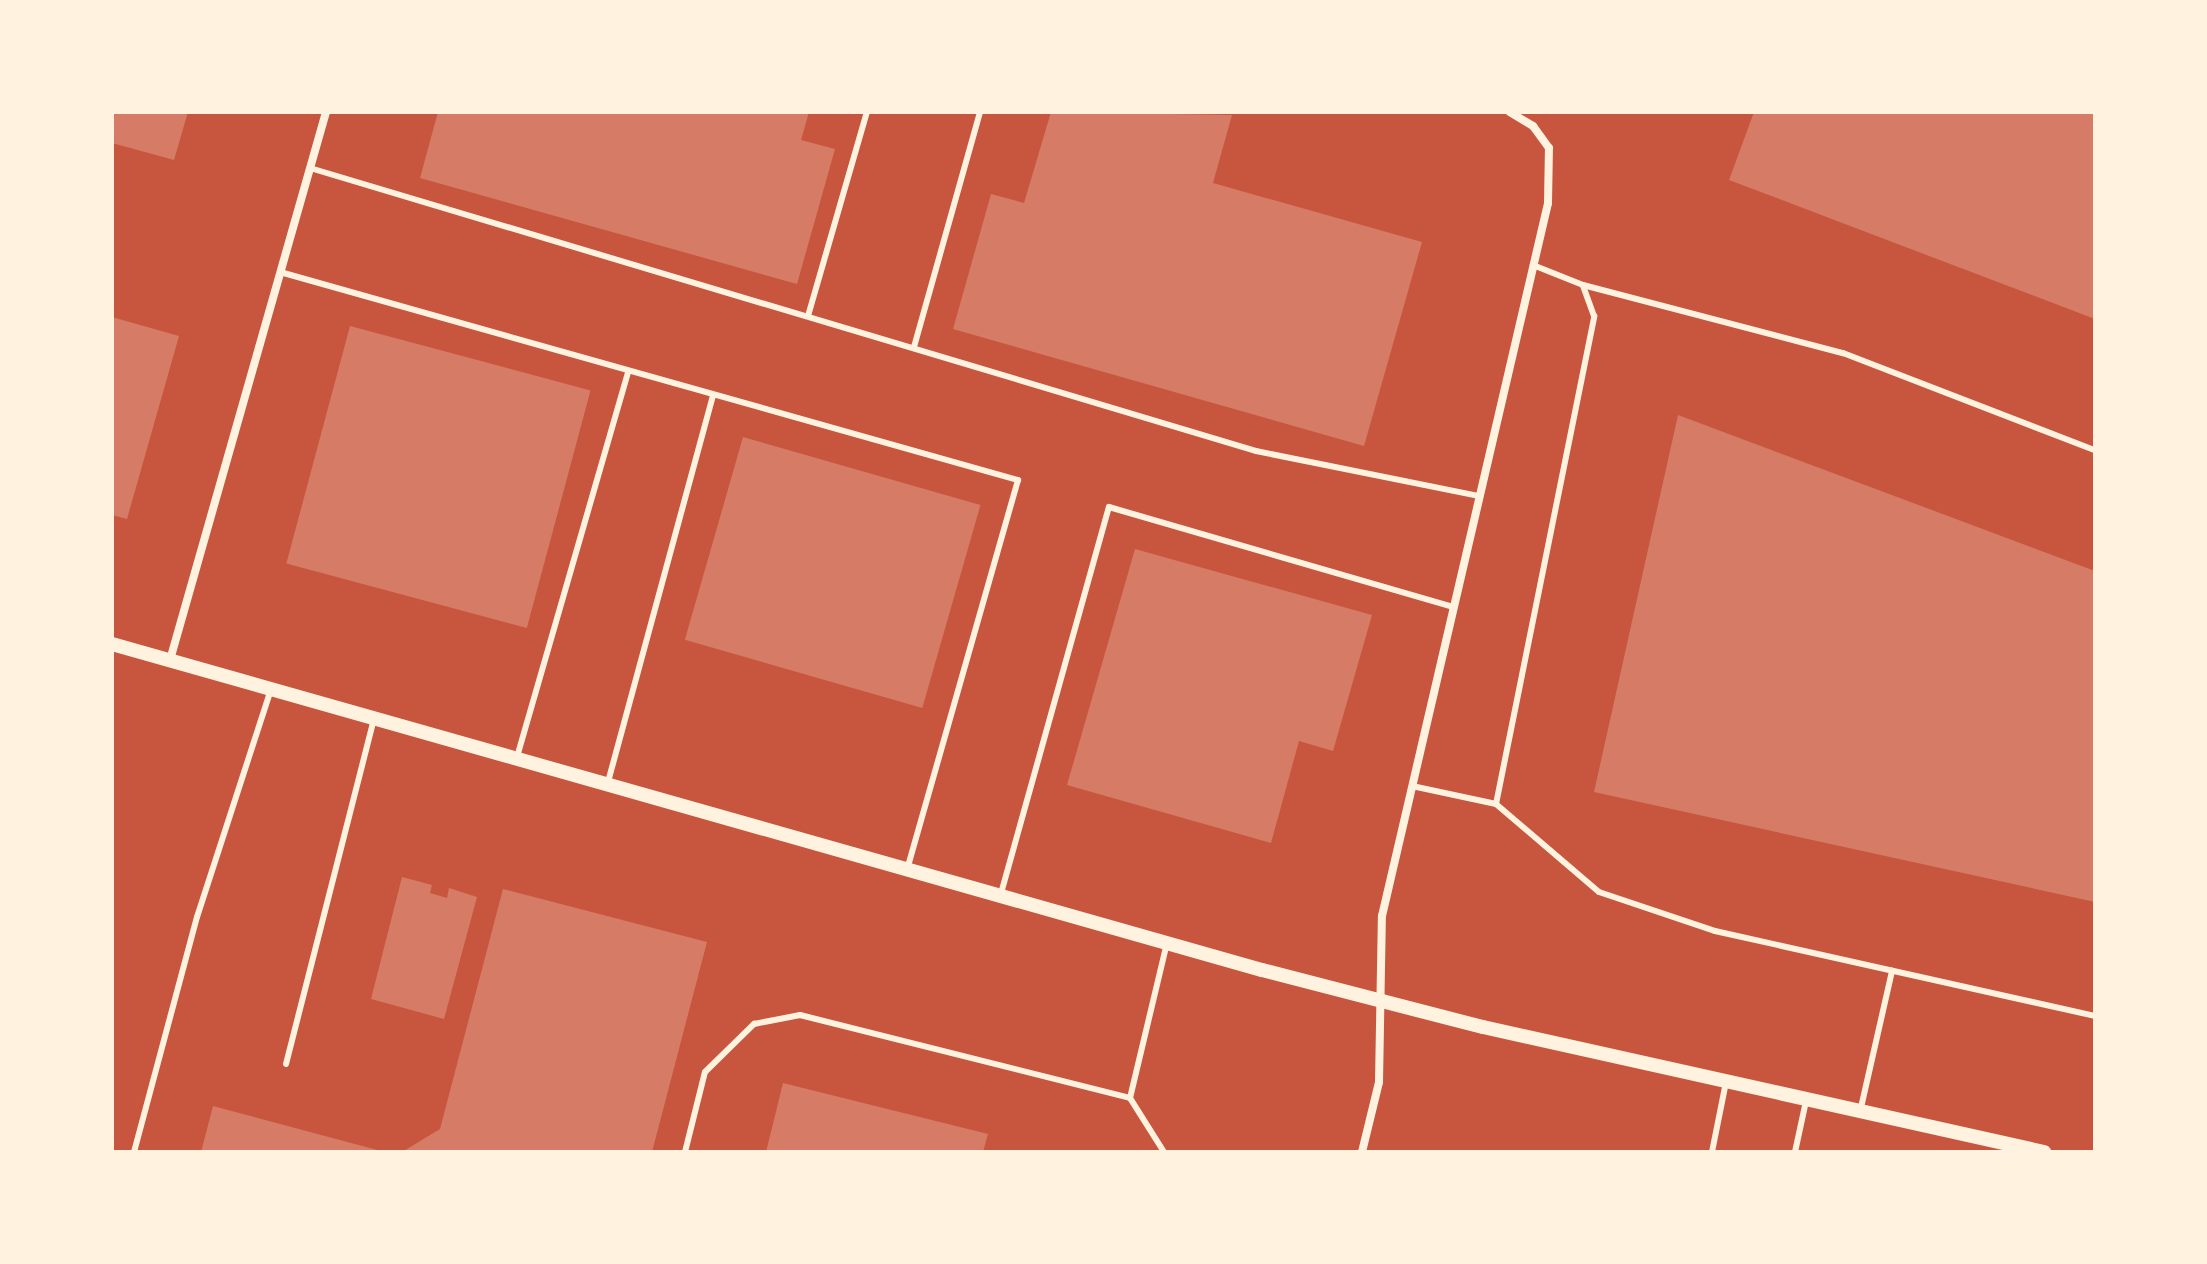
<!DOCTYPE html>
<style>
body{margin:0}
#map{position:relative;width:2207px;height:1264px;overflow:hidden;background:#c8553d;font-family:Jost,sans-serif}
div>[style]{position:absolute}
.building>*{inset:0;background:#d67c66;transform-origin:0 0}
.service>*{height:6px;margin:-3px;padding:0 3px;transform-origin:3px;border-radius:3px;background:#fff3e0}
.minor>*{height:8px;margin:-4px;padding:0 4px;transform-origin:4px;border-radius:4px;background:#fff3e0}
.tertiary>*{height:14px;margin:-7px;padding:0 7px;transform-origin:7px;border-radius:7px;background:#fff3e0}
span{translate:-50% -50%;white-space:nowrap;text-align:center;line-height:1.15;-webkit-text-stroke:6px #fff3e0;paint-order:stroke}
.frame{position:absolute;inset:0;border:114px solid #fff3e0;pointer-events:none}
</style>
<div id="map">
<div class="building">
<div style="clip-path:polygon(112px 112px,188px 112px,174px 160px,112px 143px)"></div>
<div style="clip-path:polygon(438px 112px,809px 112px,801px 140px,835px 149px,797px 284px,420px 178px)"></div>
<div style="clip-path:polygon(1051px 112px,1232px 115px,1213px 183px,1422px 242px,1364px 446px,953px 329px,991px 194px,1024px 203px)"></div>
<div style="clip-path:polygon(1754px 112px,2095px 112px,2095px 319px,1729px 180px)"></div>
<div style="clip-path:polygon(112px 317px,179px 336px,127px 519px,112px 515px)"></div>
<div style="left:350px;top:326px;width:249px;height:246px;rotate:15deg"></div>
<div style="clip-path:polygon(1678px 415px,2095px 571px,2095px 902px,1594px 792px)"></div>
<div style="left:743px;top:437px;width:247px;height:211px;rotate:16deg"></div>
<div style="clip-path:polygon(1135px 549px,1372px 615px,1333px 751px,1299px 741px,1271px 843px,1067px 785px)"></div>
<div style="clip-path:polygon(402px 877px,432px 885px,430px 893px,447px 898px,449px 888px,477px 897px,444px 1019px,371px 999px)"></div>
<div style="clip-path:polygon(503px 889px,707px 942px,652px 1152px,402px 1152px,440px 1129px)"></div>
<div style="clip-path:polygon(783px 1083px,988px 1134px,983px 1152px,766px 1152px)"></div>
<div style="clip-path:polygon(213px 1106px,381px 1151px,380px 1152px,201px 1152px)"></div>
</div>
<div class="service">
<div style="left:310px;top:168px;width:987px;rotate:16.65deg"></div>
<div style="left:1256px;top:451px;width:228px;rotate:11.4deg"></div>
<div style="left:280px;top:272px;width:767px;rotate:15.74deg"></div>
<div style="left:1018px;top:480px;width:402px;rotate:105.9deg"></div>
<div style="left:1583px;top:285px;width:269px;rotate:14.7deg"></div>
<div style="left:1843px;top:353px;width:270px;rotate:21.1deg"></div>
<div style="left:808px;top:316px;width:212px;rotate:-73.9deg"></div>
<div style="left:914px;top:347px;width:244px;rotate:-74.3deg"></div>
<div style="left:517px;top:757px;width:401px;rotate:-73.9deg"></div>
<div style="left:608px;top:782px;width:401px;rotate:-74.8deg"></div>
<div style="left:1412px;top:786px;width:86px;rotate:12.1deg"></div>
<div style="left:1496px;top:804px;width:135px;rotate:40.5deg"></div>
<div style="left:1599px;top:892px;width:122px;rotate:18.6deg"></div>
<div style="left:1715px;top:931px;width:389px;rotate:12.6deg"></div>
<div style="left:1496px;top:804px;width:498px;rotate:-78.6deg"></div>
<div style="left:1594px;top:316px;width:33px;rotate:-110deg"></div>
<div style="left:1583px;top:285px;width:54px;rotate:-158.2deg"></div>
<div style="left:1000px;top:897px;width:405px;rotate:-74.4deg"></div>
<div style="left:1109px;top:507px;width:359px;rotate:16.2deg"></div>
<div style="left:286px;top:1064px;width:357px;rotate:-75.7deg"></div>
<div style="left:1860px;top:1112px;width:145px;rotate:-77.2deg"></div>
<div style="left:134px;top:1152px;width:243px;rotate:-75deg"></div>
<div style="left:197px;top:917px;width:240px;rotate:-72deg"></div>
<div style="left:685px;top:1152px;width:82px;rotate:-76deg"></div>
<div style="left:705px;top:1072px;width:69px;rotate:-44.4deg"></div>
<div style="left:754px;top:1024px;width:47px;rotate:-11.1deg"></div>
<div style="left:800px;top:1015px;width:340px;rotate:14.1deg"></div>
<div style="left:1164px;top:1152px;width:64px;rotate:-122.2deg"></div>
<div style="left:1130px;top:1098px;width:159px;rotate:-76.6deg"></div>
<div style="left:1712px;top:1152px;width:71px;rotate:-78.7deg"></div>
<div style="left:1795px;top:1152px;width:52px;rotate:-77.8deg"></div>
</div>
<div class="minor">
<div style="left:170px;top:660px;width:570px;rotate:-74.11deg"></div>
<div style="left:1362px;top:1152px;width:72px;rotate:-76.3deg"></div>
<div style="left:1379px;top:1082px;width:166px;rotate:-89deg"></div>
<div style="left:1382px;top:916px;width:732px;rotate:-76.89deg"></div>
<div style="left:1548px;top:203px;width:55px;rotate:-89deg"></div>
<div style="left:1549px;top:148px;width:27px;rotate:-126deg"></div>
<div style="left:1533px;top:126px;width:27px;rotate:-149deg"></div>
</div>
<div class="tertiary">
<div style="left:112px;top:644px;width:1195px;rotate:15.83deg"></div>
<div style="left:1262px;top:970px;width:228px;rotate:14.5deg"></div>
<div style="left:1483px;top:1027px;width:575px;rotate:12.56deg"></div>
</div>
<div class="frame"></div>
</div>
